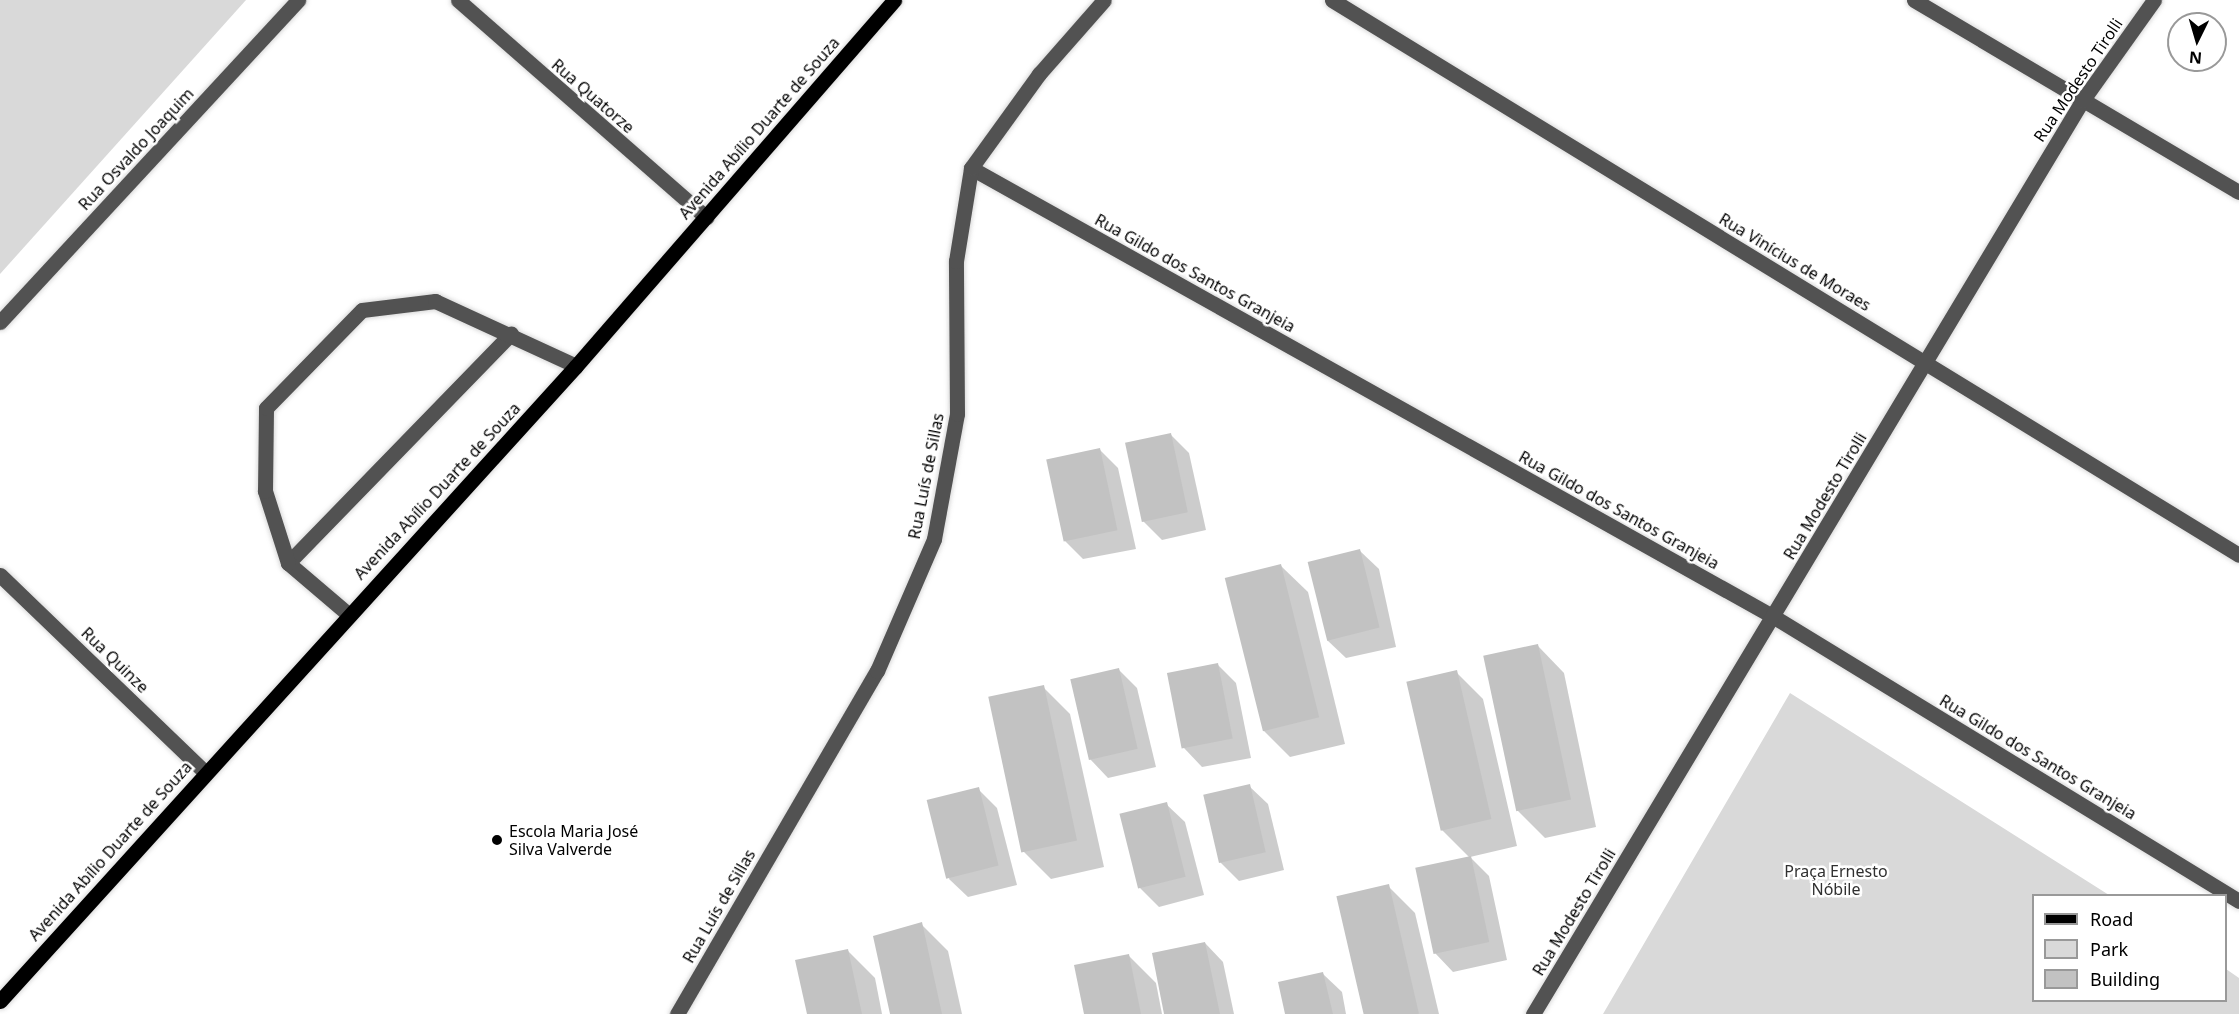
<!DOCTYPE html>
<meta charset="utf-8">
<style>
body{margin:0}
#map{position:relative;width:2239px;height:1014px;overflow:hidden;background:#fff;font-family:"Noto Sans",sans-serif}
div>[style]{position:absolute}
.green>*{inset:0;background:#d9d9d9}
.shadow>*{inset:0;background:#0003}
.building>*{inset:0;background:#c2c2c2;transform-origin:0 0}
.roads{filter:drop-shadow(0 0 2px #dbdbdb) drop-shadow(0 0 2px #dbdbdb)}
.minor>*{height:15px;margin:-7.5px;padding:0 7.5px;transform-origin:7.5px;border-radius:7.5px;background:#525252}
.major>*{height:15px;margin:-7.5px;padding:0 7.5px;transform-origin:7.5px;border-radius:7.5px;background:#000}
.dots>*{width:16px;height:16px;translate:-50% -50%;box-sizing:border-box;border:3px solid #fff;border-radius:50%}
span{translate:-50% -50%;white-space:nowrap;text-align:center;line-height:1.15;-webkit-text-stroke:5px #fff;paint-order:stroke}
.street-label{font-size:16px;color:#000}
.poi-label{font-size:16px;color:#000}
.left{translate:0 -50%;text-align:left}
.park-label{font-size:16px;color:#303030}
.legend{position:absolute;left:2032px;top:894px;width:195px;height:108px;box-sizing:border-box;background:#fff;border:2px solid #999;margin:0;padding:8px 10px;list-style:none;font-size:18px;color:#000}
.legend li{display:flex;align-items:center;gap:12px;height:30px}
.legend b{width:30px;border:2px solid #999}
.north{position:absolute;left:2167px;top:12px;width:60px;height:60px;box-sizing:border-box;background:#fff;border:2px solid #999;border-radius:50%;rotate:185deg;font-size:16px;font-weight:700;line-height:24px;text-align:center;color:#000}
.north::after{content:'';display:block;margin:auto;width:21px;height:27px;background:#000;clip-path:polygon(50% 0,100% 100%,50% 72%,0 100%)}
</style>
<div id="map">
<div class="green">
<div style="clip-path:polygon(0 0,246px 0,0 274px)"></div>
<div style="clip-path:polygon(1790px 693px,2109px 895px,2034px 896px,2034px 1000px,2226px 1000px,2226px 969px,2239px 978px,2239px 1014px,1603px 1014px)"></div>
</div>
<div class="shadow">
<div style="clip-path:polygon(1170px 434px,1189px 453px,1206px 530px,1162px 540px,1143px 521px)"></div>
<div style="clip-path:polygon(1100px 450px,1118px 468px,1136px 549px,1083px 559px,1065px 541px)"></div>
<div style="clip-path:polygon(1360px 551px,1379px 569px,1396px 647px,1346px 658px,1327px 640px)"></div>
<div style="clip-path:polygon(1281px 566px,1308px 592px,1345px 744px,1290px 757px,1263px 730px)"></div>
<div style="clip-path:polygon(1538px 646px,1564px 673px,1596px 827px,1545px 838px,1518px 811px)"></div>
<div style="clip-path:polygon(1217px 664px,1236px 683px,1251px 758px,1202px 767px,1184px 748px)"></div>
<div style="clip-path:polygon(1119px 670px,1137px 688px,1156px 767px,1108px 778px,1090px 759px)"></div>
<div style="clip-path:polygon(1456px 672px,1483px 699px,1517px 846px,1470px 857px,1489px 876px,1507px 960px,1453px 972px,1435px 953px,1470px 858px,1442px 830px)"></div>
<div style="clip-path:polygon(1043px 687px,1070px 714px,1104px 867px,1051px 879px,1024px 852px)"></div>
<div style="clip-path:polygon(1249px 786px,1268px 804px,1284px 870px,1239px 881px,1220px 862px)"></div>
<div style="clip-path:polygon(978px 789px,997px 808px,1017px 885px,968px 897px,949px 879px)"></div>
<div style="clip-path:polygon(1166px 804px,1185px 822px,1204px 895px,1159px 907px,1140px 888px)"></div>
<div style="clip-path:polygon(1388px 886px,1415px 913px,1439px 1014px,1367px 1014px)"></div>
<div style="clip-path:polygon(921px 924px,948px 951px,962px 1014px,891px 1014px)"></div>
<div style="clip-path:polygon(1205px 943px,1223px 962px,1234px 1014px,1166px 1014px)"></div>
<div style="clip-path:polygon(848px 951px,875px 978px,882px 1014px,808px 1014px)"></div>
<div style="clip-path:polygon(1129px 956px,1156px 983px,1162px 1014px,1085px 1014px)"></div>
<div style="clip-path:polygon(1323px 974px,1342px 992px,1346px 1014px,1287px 1014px)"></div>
</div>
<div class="building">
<div style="left:1171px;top:433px;width:81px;height:47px;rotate:78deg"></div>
<div style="left:1100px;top:448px;width:84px;height:55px;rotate:78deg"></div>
<div style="left:1360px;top:549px;width:81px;height:54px;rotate:76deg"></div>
<div style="left:1281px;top:564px;width:158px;height:58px;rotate:76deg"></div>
<div style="left:1538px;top:644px;width:159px;height:56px;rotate:78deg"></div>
<div style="left:1218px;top:663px;width:77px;height:52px;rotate:79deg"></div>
<div style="left:1119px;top:668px;width:83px;height:50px;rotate:77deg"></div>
<div style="left:1457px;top:670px;width:153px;height:52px;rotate:77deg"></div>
<div style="left:1044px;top:685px;width:159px;height:57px;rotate:78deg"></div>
<div style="left:1250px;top:784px;width:70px;height:48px;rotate:77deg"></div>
<div style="left:979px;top:787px;width:81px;height:54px;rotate:76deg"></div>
<div style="left:1167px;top:802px;width:77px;height:49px;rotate:76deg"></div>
<div style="left:1471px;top:856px;width:88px;height:57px;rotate:78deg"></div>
<div style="left:1389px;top:884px;width:133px;height:54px;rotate:77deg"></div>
<div style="clip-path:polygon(922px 922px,942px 1014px,890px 1014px,873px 936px)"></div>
<div style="clip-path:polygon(1205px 942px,1220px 1014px,1164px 1014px,1152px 953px)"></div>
<div style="clip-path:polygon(848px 949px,862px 1014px,807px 1014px,795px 960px)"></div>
<div style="clip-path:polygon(1129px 954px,1141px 1014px,1084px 1014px,1074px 965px)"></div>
<div style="clip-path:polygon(1323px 972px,1333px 1014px,1285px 1014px,1278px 982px)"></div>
</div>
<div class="roads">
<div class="minor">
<div style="left:458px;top:0;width:330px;rotate:41.2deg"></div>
<div style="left:1332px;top:0;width:1063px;rotate:31.46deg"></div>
<div style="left:1914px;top:0;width:377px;rotate:30.6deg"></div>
<div style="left:971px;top:168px;width:920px;rotate:29.21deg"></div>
<div style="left:1774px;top:617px;width:545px;rotate:31.41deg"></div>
<div style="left:0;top:322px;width:439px;rotate:-47.2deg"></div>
<div style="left:288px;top:563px;width:320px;rotate:-45.8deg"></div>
<div style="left:0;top:575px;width:284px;rotate:43.9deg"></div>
<div style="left:348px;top:614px;width:79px;rotate:-139.6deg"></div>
<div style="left:288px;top:563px;width:76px;rotate:-107.7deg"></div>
<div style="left:265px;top:491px;width:83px;rotate:-89.3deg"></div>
<div style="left:266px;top:408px;width:137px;rotate:-45.6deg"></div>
<div style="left:362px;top:310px;width:74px;rotate:-7deg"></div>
<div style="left:435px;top:301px;width:155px;rotate:24.7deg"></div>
<div style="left:677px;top:1014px;width:397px;rotate:-59.8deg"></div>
<div style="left:877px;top:671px;width:144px;rotate:-66.6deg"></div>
<div style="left:934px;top:539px;width:127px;rotate:-79.6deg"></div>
<div style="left:957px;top:414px;width:153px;rotate:-90.4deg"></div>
<div style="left:956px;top:261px;width:94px;rotate:-80.8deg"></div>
<div style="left:971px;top:168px;width:116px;rotate:-54.1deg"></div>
<div style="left:1039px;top:74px;width:98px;rotate:-48.7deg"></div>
<div style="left:1533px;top:1014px;width:1065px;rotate:-58.98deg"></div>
<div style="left:2082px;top:101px;width:124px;rotate:-54.5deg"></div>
</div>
<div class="major">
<div style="left:0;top:1001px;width:857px;rotate:-47.79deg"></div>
<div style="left:576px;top:366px;width:485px;rotate:-49deg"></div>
</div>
</div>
<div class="dots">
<div style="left:497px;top:840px;background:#000"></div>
</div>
<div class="street-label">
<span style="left:2078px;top:80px;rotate:-56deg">Rua Modesto Tirolli</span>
<span style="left:593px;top:96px;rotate:41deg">Rua Quatorze</span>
<span style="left:759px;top:128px;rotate:-49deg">Avenida Abílio Duarte de Souza</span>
<span style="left:136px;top:149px;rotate:-47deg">Rua Osvaldo Joaquim</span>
<span style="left:1795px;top:262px;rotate:31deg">Rua Vinícius de Moraes</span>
<span style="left:1195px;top:273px;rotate:29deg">Rua Gildo dos Santos Granjeia</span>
<span style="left:926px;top:476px;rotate:-79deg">Rua Luís de Sillas</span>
<span style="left:437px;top:491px;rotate:-47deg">Avenida Abílio Duarte de Souza</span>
<span style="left:1825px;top:496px;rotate:-59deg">Rua Modesto Tirolli</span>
<span style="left:1619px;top:510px;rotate:29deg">Rua Gildo dos Santos Granjeia</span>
<span style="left:115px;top:660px;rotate:44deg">Rua Quinze</span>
<span style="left:2038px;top:757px;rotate:31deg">Rua Gildo dos Santos Granjeia</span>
<span style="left:110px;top:851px;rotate:-48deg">Avenida Abílio Duarte de Souza</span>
<span style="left:719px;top:906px;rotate:-60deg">Rua Luís de Sillas</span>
<span style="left:1574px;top:912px;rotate:-59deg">Rua Modesto Tirolli</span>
</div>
<div class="poi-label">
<span class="left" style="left:509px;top:840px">Escola Maria José<br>Silva Valverde</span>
</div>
<div class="park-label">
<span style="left:1836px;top:880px">Praça Ernesto<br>Nóbile</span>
</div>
<ul class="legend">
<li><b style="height:8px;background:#000"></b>Road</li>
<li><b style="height:16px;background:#d9d9d9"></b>Park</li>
<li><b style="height:16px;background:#c2c2c2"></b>Building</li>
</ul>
<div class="north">N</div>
</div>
